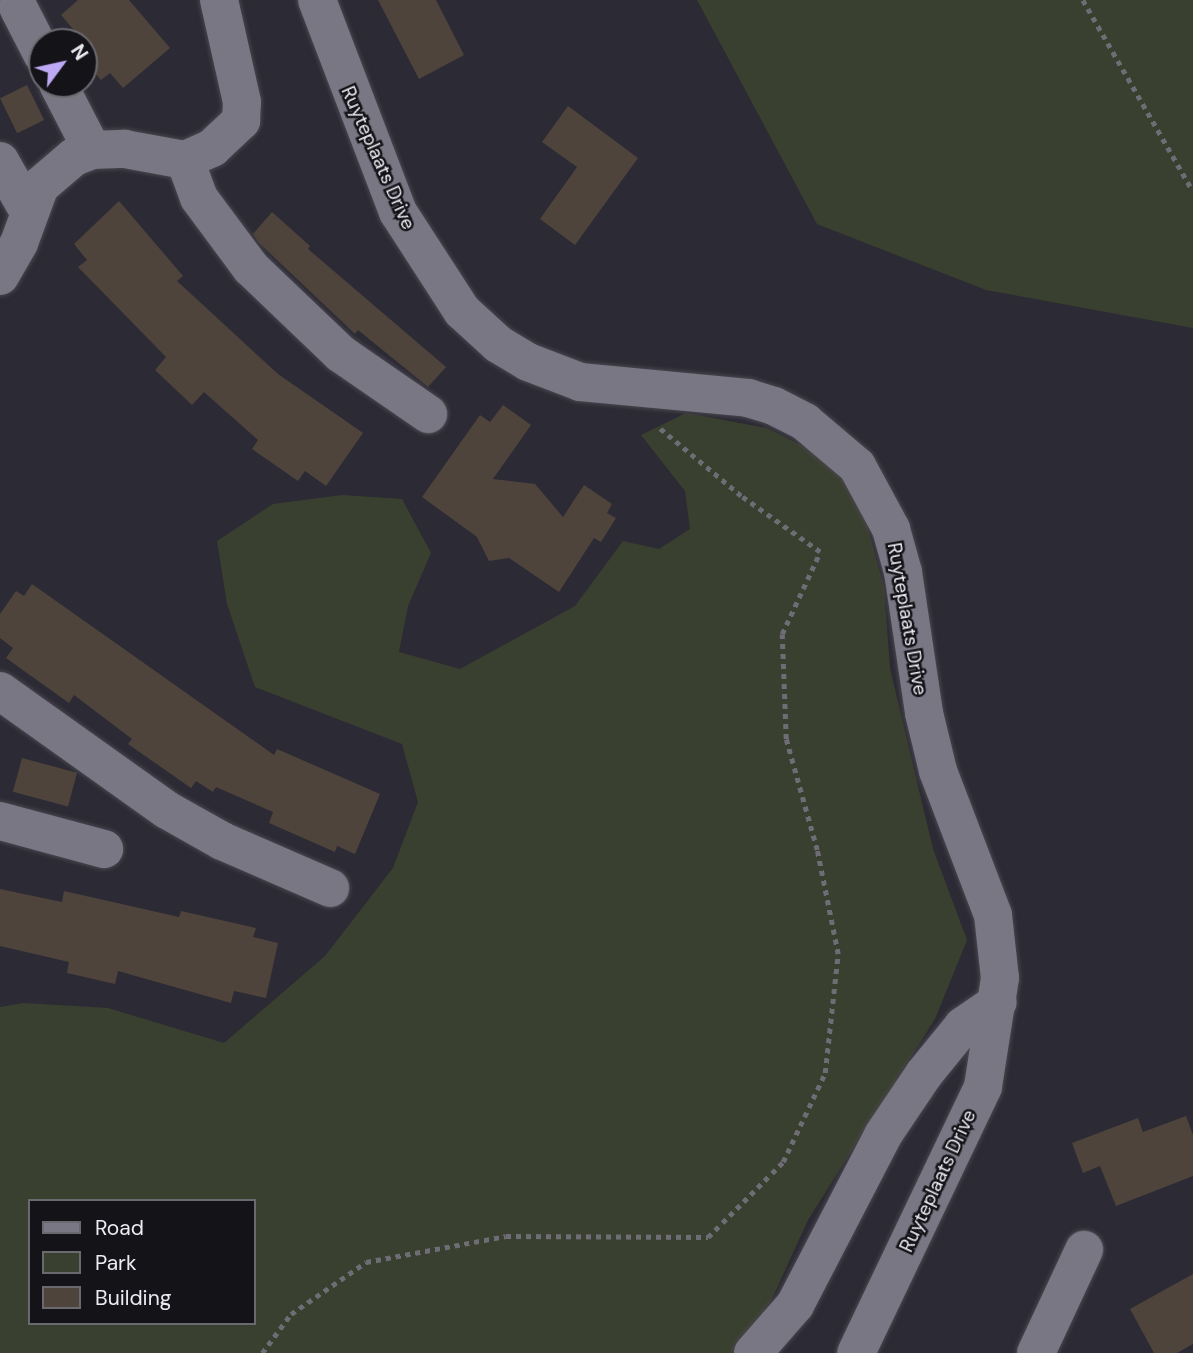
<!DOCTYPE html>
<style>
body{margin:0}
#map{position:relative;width:1193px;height:1353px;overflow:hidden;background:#2c2a34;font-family:"DM Sans",sans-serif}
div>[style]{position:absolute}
.green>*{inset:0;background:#3a402f}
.building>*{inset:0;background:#4e443c;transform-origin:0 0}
.path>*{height:4.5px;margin-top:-2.25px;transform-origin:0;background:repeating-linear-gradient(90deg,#6e6d76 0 5px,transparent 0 10px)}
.roads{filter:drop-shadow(0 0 2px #48464f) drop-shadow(0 0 2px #48464f)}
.minor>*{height:38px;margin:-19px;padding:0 19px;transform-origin:19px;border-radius:19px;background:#797783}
span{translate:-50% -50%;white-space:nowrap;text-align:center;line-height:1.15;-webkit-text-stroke:5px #141318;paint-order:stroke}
.street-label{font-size:19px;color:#ecebf2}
.legend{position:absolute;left:28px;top:1199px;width:228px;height:126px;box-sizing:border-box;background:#141318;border:2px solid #6a696f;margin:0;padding:9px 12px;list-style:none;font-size:21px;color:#ecebf2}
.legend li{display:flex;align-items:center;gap:14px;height:35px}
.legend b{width:35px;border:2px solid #6a696f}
.north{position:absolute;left:28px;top:28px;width:70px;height:70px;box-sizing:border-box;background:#141318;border:2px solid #6a696f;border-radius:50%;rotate:57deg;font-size:19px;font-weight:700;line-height:28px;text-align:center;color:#ecebf2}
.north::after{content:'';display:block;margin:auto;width:24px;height:32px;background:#bea9f4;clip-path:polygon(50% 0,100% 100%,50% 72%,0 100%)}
</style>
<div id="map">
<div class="green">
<div style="clip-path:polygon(697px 0,1193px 0,1193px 328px,986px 290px,817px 224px)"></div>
<div style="clip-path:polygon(evenodd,686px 413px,767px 428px,832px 461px,865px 518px,884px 587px,890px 668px,933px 849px,967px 940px,935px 1019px,808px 1220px,756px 1334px,734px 1353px,0 1353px,0 1007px,23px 1003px,108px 1008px,224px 1043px,325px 956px,393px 868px,418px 802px,402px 744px,255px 687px,227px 604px,217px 541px,273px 504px,342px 495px,402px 499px,431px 553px,408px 606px,399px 652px,460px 669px,575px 606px,623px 541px,659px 549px,690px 529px,685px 491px,641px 435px,686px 413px,30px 1201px,254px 1201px,254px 1323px,30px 1323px,30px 1201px)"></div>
</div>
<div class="building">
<div style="clip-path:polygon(78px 0,129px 0,170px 48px,123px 88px,110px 73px,101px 80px,84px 61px,84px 42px,61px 15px)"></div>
<div style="clip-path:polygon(378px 0,436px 0,464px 55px,419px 79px)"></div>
<div style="left:27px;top:85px;width:39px;height:30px;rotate:64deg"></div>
<div style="clip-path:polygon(568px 106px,638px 158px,575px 245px,540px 219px,577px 167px,542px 142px)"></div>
<div style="clip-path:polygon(119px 201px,183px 276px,177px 281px,278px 374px,363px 433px,326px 486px,305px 471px,298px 481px,252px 449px,258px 440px,204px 392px,192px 405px,155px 370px,166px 357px,78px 267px,87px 260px,74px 244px)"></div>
<div style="clip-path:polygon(272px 212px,310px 246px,308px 249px,446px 367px,428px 387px,358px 330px,355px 334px,259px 243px,253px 234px)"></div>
<div style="clip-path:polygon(503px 405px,531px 425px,493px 479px,535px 484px,563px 517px,584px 485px,612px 504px,607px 513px,616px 518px,601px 542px,594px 538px,559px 592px,509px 558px,489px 561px,477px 537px,422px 497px,480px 415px,490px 422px)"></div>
<div style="clip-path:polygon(32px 584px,274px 755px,277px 749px,380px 794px,355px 854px,337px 846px,335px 852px,269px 823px,273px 812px,216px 787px,213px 792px,196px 781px,191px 788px,128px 744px,132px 739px,74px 695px,69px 703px,6px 658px,13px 648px,0 638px,0 614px,16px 591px,24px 596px)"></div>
<div style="left:22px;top:758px;width:57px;height:35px;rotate:15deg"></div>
<div style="clip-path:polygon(0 889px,62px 902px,64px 891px,179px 917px,181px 911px,256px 928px,253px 937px,278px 943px,266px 998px,234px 991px,231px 1003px,118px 971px,115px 984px,67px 973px,69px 962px,0 946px)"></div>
<div style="clip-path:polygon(1186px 1116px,1193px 1135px,1193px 1176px,1116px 1206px,1100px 1166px,1083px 1173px,1072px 1143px,1138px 1118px,1143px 1132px)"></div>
<div style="clip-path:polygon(1193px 1274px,1193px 1344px,1177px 1353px,1154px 1353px,1130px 1309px)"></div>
</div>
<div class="path">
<div style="left:1083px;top:0;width:220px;rotate:60.1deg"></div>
<div style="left:262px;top:1353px;width:49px;rotate:-53.4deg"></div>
<div style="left:291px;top:1314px;width:91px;rotate:-34.7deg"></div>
<div style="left:366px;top:1262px;width:142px;rotate:-10.5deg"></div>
<div style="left:506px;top:1236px;width:202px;rotate:0.3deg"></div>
<div style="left:708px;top:1237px;width:106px;rotate:-45deg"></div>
<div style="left:783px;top:1162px;width:98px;rotate:-64.7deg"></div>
<div style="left:825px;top:1073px;width:120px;rotate:-83.8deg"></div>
<div style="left:838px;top:954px;width:106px;rotate:-101.4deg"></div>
<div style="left:817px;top:850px;width:115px;rotate:-105.6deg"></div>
<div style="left:786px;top:739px;width:105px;rotate:-92.2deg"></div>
<div style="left:782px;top:634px;width:90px;rotate:-65.1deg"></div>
<div style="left:820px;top:552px;width:97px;rotate:-144.7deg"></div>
<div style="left:741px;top:496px;width:108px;rotate:-140.3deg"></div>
</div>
<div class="roads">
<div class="minor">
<div style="left:317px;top:0;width:227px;rotate:69.1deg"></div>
<div style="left:398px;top:212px;width:118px;rotate:57.1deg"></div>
<div style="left:462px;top:311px;width:49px;rotate:42.5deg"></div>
<div style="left:498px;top:344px;width:35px;rotate:31deg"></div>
<div style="left:528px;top:362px;width:56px;rotate:21deg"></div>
<div style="left:580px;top:382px;width:169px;rotate:5.4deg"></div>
<div style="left:748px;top:398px;width:27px;rotate:17deg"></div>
<div style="left:774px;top:406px;width:35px;rotate:27deg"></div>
<div style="left:805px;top:422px;width:68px;rotate:40.2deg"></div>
<div style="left:857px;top:466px;width:72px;rotate:61.6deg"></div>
<div style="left:891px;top:529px;width:45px;rotate:74.4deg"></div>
<div style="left:903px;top:572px;width:143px;rotate:81.5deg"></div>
<div style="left:924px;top:713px;width:60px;rotate:76.4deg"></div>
<div style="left:938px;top:771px;width:154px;rotate:69.1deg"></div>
<div style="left:993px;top:915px;width:63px;rotate:83.7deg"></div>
<div style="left:1000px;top:978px;width:110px;rotate:98.9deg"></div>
<div style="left:983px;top:1087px;width:295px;rotate:115.5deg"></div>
<div style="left:18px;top:7px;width:53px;rotate:62.9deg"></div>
<div style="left:58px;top:84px;width:74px;rotate:62.7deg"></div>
<div style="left:185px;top:160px;width:40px;rotate:69.8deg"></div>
<div style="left:199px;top:198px;width:87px;rotate:53.4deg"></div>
<div style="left:251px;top:268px;width:124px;rotate:43.7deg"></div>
<div style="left:341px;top:354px;width:106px;rotate:34.6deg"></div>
<div style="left:185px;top:160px;width:30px;rotate:-24deg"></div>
<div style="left:212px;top:148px;width:40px;rotate:-43deg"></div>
<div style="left:241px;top:121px;width:19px;rotate:-87deg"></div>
<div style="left:242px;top:102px;width:105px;rotate:-102.7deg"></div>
<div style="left:0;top:161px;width:59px;rotate:60.4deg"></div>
<div style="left:0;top:276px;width:38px;rotate:-60deg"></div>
<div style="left:19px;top:243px;width:61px;rotate:-69.8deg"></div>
<div style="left:40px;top:186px;width:45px;rotate:-40.5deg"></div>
<div style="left:74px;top:157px;width:19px;rotate:-21deg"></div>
<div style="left:92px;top:150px;width:33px;rotate:-2deg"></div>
<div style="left:125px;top:149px;width:61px;rotate:10.4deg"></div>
<div style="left:0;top:691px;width:205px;rotate:35.5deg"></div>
<div style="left:167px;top:810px;width:63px;rotate:29.4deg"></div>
<div style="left:222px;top:841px;width:118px;rotate:23.5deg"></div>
<div style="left:0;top:821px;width:108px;rotate:15.1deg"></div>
<div style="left:753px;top:1353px;width:64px;rotate:-48.8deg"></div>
<div style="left:795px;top:1305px;width:191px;rotate:-62.6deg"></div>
<div style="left:883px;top:1135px;width:73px;rotate:-56.1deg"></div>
<div style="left:924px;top:1074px;width:62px;rotate:-50.9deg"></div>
<div style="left:963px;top:1026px;width:42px;rotate:-34.4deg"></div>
<div style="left:1036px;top:1353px;width:114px;rotate:-65deg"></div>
</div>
</div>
<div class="street-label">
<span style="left:378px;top:158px;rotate:66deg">Ruyteplaats Drive</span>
<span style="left:907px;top:619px;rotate:80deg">Ruyteplaats Drive</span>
<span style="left:938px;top:1181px;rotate:-65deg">Ruyteplaats Drive</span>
</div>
<ul class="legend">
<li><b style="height:9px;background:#797783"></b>Road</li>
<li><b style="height:19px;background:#3a402f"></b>Park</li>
<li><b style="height:19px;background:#4e443c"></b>Building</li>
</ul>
<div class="north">N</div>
</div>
